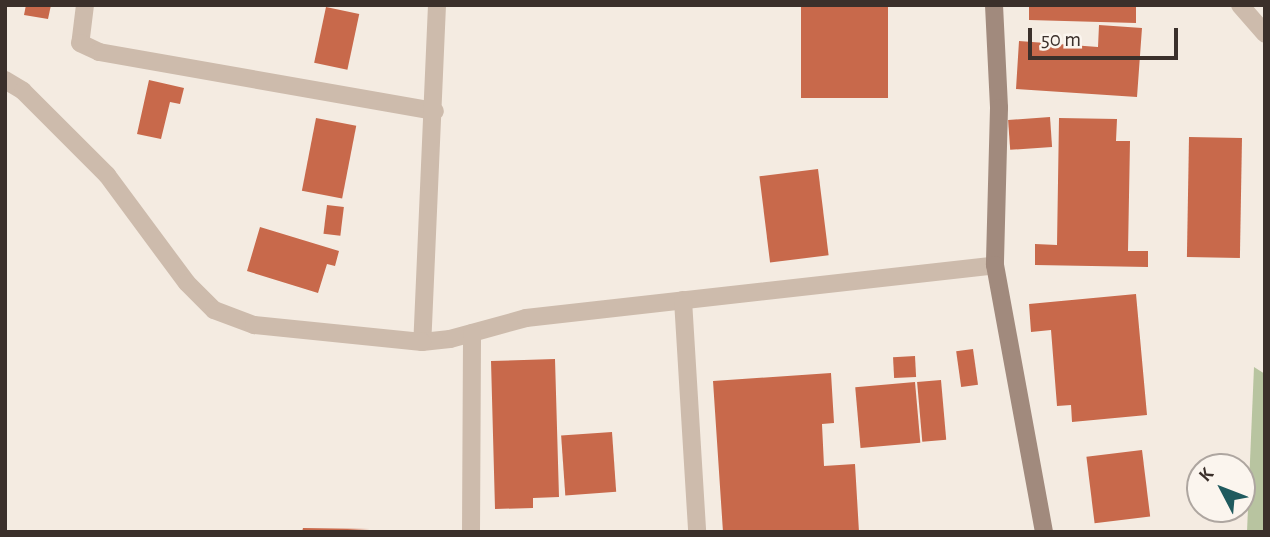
<!DOCTYPE html>
<style>
body{margin:0}
#map{position:relative;width:1270px;height:537px;overflow:hidden;background:#f4ebe1;font-family:"Alegreya Sans",sans-serif}
div>[style]{position:absolute}
.green>*{inset:0;background:#b8c4a0}
.building>*{inset:0;background:#c8694b;transform-origin:0 0}
.street>*{height:18px;margin:-9px;padding:0 9px;transform-origin:9px;border-radius:9px;background:#cdbbac}
.secondary>*{height:18px;margin:-9px;padding:0 9px;transform-origin:9px;border-radius:9px;background:#a18a7d}
span{translate:-50% -50%;white-space:nowrap;text-align:center;line-height:1.15;-webkit-text-stroke:5px #fbf5ee;paint-order:stroke}
.frame{position:absolute;inset:0;border:7px solid #3b302b;pointer-events:none}
.north{position:absolute;left:1186px;top:453px;width:70px;height:70px;box-sizing:border-box;background:#fbf5ee;border:2px solid #aea6a0;border-radius:50%;rotate:312deg;font-size:19px;font-weight:700;line-height:28px;text-align:center;color:#3b302b}
.north::after{content:'';display:block;margin:auto;width:24px;height:32px;background:#1f5a5e;clip-path:polygon(50% 0,100% 100%,50% 72%,0 100%)}
.scale{position:absolute;left:1028px;top:28px;width:150px;height:32px;box-sizing:border-box;border:4px solid #3b302b;border-top:0;padding-left:9px;font-size:21px;line-height:24px;white-space:nowrap;color:#3b302b;-webkit-text-stroke:5px #fbf5ee;paint-order:stroke}
</style>
<div id="map">
<div class="green">
<div style="clip-path:polygon(1254px 367px,1265px 374px,1265px 532px,1247px 532px)"></div>
</div>
<div class="building">
<div style="clip-path:polygon(26px 5px,51px 5px,48px 19px,24px 15px)"></div>
<div style="left:801px;top:5px;width:87px;height:93px"></div>
<div style="clip-path:polygon(1029px 5px,1136px 5px,1136px 23px,1029px 20px)"></div>
<div style="left:326px;top:7px;width:34px;height:57px;rotate:12deg"></div>
<div style="clip-path:polygon(1099px 25px,1142px 28px,1137px 97px,1016px 89px,1019px 41px,1098px 47px)"></div>
<div style="clip-path:polygon(149px 80px,184px 88px,180px 104px,170px 102px,161px 139px,137px 134px)"></div>
<div style="left:1050px;top:117px;width:30px;height:42px;rotate:86deg"></div>
<div style="left:316px;top:118px;width:41px;height:74px;rotate:11deg"></div>
<div style="clip-path:polygon(1059px 118px,1117px 119px,1116px 141px,1130px 141px,1128px 251px,1148px 251px,1148px 267px,1035px 265px,1035px 244px,1057px 245px)"></div>
<div style="left:1189px;top:137px;width:53px;height:120px;rotate:1deg"></div>
<div style="left:818px;top:169px;width:87px;height:59px;rotate:83deg"></div>
<div style="left:327px;top:205px;width:17px;height:29px;rotate:7deg"></div>
<div style="clip-path:polygon(260px 227px,339px 251px,335px 266px,327px 264px,318px 293px,247px 271px)"></div>
<div style="clip-path:polygon(1136px 294px,1147px 415px,1072px 422px,1071px 405px,1057px 406px,1051px 330px,1031px 332px,1029px 304px)"></div>
<div style="left:973px;top:349px;width:36px;height:17px;rotate:82deg"></div>
<div style="left:915px;top:356px;width:21px;height:22px;rotate:87deg"></div>
<div style="clip-path:polygon(555px 359px,559px 497px,533px 498px,533px 508px,495px 509px,491px 361px)"></div>
<div style="clip-path:polygon(831px 373px,834px 423px,822px 424px,824px 466px,855px 464px,859px 532px,723px 532px,713px 381px)"></div>
<div style="left:941px;top:380px;width:60px;height:24px;rotate:85deg"></div>
<div style="left:915px;top:382px;width:61px;height:60px;rotate:85deg"></div>
<div style="left:612px;top:432px;width:60px;height:51px;rotate:86deg"></div>
<div style="left:1142px;top:450px;width:67px;height:56px;rotate:83deg"></div>
<div style="clip-path:polygon(303px 528px,370px 529px,302px 532px)"></div>
</div>
<div class="street">
<div style="left:85px;top:5px;width:38px;rotate:97deg"></div>
<div style="left:80px;top:43px;width:21px;rotate:25deg"></div>
<div style="left:99px;top:52px;width:341px;rotate:10deg"></div>
<div style="left:437px;top:5px;width:337px;rotate:92.5deg"></div>
<div style="left:422px;top:342px;width:28px;rotate:-6deg"></div>
<div style="left:450px;top:339px;width:79px;rotate:-15.4deg"></div>
<div style="left:526px;top:318px;width:472px;rotate:-6.4deg"></div>
<div style="left:1240px;top:5px;width:38px;rotate:49deg"></div>
<div style="left:5px;top:80px;width:21px;rotate:31deg"></div>
<div style="left:23px;top:91px;width:119px;rotate:45deg"></div>
<div style="left:107px;top:175px;width:134px;rotate:53.5deg"></div>
<div style="left:187px;top:283px;width:38px;rotate:45deg"></div>
<div style="left:214px;top:310px;width:43px;rotate:20.6deg"></div>
<div style="left:254px;top:325px;width:169px;rotate:5.8deg"></div>
<div style="left:683px;top:300px;width:232px;rotate:86.5deg"></div>
<div style="left:471px;top:532px;width:199px;rotate:-89.7deg"></div>
</div>
<div class="secondary">
<div style="left:994px;top:5px;width:103px;rotate:87.2deg"></div>
<div style="left:999px;top:108px;width:157px;rotate:91.5deg"></div>
<div style="left:995px;top:265px;width:271px;rotate:79.6deg"></div>
</div>
<div class="frame"></div>
<div class="north">K</div>
<div class="scale">50 m</div>
</div>
